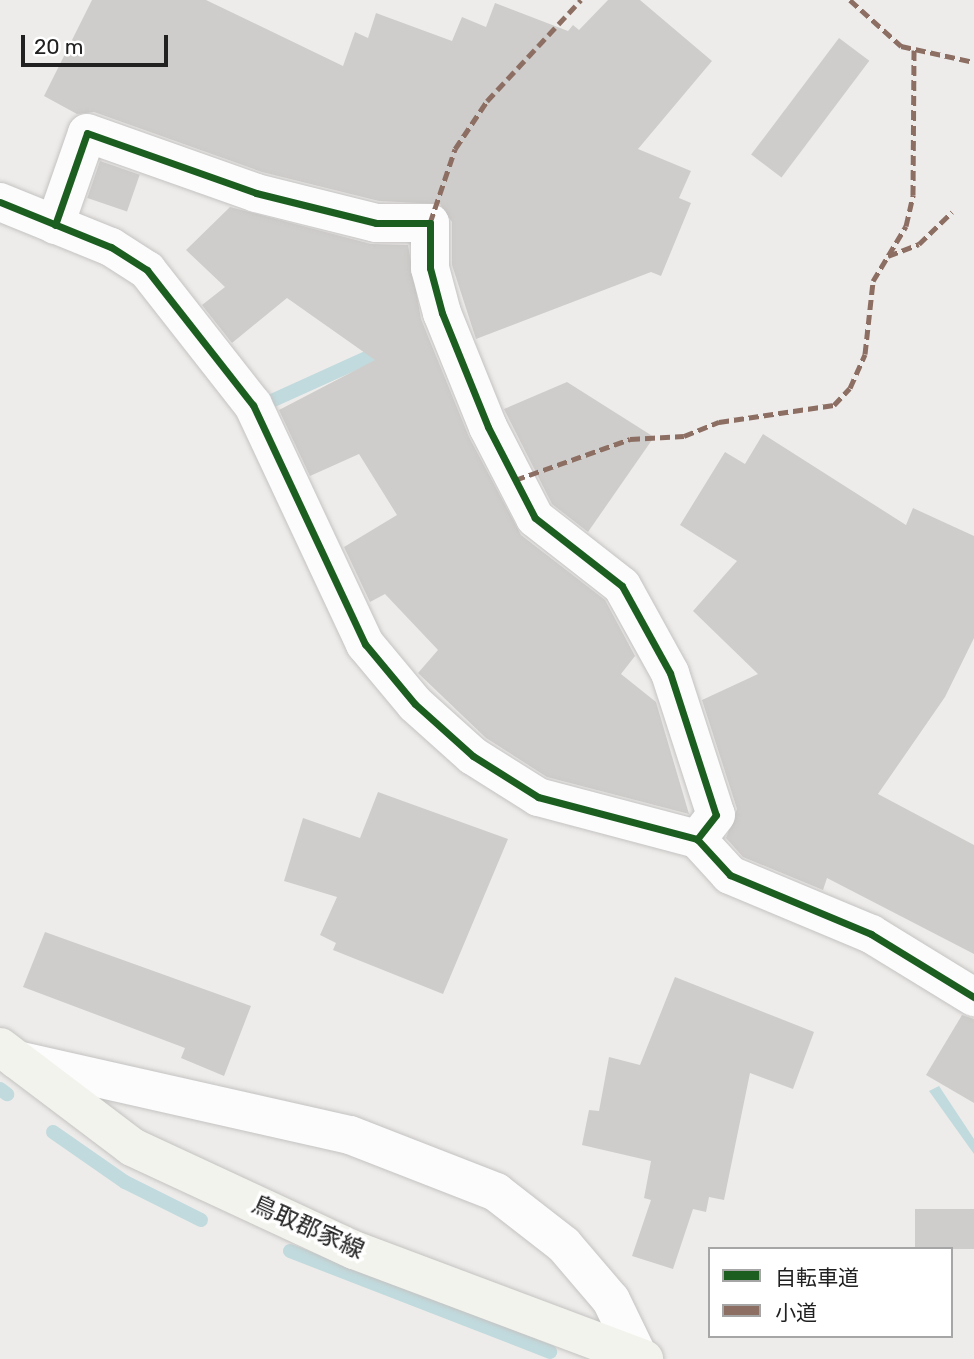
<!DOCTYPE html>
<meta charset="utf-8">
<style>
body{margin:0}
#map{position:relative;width:974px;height:1359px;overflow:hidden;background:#eeecea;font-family:Rubik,"Noto Sans JP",sans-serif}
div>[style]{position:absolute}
.water>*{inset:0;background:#c1dadd}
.stream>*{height:14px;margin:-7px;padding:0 7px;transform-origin:7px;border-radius:7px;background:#c1dadd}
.building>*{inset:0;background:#cfcdcb;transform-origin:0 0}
.roads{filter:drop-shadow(0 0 2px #c4c3c2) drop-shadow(0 0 2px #c4c3c2)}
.minor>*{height:38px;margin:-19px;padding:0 19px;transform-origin:19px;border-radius:19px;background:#fcfcfc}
.secondary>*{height:38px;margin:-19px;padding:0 19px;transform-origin:19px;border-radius:19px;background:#f3f3ed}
.quiet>*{height:5px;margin-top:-2.5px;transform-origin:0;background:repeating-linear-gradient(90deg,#8d6e63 0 10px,transparent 0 15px)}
.cycleway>*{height:7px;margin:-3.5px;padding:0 3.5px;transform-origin:3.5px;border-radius:3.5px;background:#1b5e20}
span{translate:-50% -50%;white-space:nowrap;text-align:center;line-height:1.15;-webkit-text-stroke:7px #fff;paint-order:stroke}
.street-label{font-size:24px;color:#212121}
.legend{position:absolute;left:708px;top:1247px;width:245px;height:91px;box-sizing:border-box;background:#fff;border:2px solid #a6a6a6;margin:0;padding:9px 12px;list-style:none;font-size:21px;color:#212121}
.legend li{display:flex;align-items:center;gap:14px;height:35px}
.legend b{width:35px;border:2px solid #a6a6a6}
.scale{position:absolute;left:21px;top:35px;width:147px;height:32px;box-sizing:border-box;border:4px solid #212121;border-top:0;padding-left:9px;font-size:21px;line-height:24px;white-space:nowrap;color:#212121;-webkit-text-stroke:5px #fff;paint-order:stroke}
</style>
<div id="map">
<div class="water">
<div style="clip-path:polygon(939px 1086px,974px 1139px,974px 1154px,929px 1091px)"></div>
</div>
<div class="stream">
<div style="left:267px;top:403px;width:133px;rotate:-24.4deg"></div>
<div style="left:0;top:1089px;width:9px;rotate:36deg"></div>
<div style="left:53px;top:1132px;width:88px;rotate:34.8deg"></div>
<div style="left:125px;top:1182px;width:85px;rotate:26.6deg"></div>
<div style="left:290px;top:1251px;width:279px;rotate:21.2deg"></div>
</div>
<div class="building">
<div style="clip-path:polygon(92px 0,206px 0,343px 66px,355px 32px,368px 38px,376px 13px,452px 41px,462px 17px,486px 27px,495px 3px,568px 31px,573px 25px,579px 30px,608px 0,640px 0,712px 61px,638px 149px,691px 171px,679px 198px,691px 203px,661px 276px,651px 272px,476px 339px,452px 265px,452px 222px,440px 204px,379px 201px,262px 172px,94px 112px,77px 114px,44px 96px)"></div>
<div style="left:839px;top:38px;width:38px;height:146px;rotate:37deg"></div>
<div style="left:100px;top:161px;width:42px;height:39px;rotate:19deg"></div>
<div style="clip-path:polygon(230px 207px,371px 244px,408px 245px,421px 319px,469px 437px,521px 535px,605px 600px,635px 656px,621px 674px,656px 702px,689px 814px,547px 777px,486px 738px,418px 673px,438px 650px,385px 594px,370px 602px,344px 547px,397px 515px,359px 454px,310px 476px,279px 410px,375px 360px,287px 298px,232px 343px,202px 305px,225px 287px,186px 250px)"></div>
<div style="clip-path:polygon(567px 382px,654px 437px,588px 532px,552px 504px,504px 409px)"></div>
<div style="clip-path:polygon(763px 434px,906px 525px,913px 508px,974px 536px,974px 638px,945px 697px,878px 794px,974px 845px,974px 954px,827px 878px,823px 890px,743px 857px,726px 838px,737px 809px,702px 700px,758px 674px,693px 611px,737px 561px,680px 525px,725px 452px,745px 464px)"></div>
<div style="clip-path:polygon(378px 792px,508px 839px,443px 994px,333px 950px,336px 943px,320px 935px,337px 897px,284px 881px,303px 818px,360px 838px)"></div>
<div style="clip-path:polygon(45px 932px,251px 1006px,224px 1076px,181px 1058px,185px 1048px,23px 987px)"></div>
<div style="clip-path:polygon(675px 977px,814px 1032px,793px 1089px,750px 1073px,724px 1200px,709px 1197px,706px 1212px,693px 1209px,673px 1269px,632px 1256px,651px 1200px,644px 1198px,651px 1161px,582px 1145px,589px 1110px,599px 1111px,609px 1057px,640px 1065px)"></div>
<div style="clip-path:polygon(962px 1015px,974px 1019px,974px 1103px,926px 1075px)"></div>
<div style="left:974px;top:1209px;width:40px;height:59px;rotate:90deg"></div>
</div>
<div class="roads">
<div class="minor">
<div style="left:0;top:202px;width:120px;rotate:22.1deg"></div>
<div style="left:111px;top:247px;width:43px;rotate:32.6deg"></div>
<div style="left:147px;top:270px;width:172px;rotate:51.9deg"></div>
<div style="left:253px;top:405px;width:264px;rotate:64.9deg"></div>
<div style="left:365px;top:644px;width:78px;rotate:50.2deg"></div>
<div style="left:415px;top:704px;width:78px;rotate:41.9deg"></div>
<div style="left:473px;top:756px;width:77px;rotate:32.2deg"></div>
<div style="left:538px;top:797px;width:164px;rotate:14.8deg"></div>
<div style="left:697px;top:839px;width:49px;rotate:47.5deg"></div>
<div style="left:730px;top:875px;width:153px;rotate:22.7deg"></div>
<div style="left:871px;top:934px;width:121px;rotate:31.5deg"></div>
<div style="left:55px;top:225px;width:97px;rotate:-70.8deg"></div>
<div style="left:87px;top:133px;width:179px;rotate:19.5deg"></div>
<div style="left:256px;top:193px;width:124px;rotate:14deg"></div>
<div style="left:376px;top:223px;width:54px"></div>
<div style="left:430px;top:223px;width:45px;rotate:90deg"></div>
<div style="left:430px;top:268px;width:47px;rotate:75.1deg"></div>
<div style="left:442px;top:313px;width:123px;rotate:68deg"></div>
<div style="left:488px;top:427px;width:102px;rotate:62.7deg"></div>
<div style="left:535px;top:518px;width:110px;rotate:38deg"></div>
<div style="left:622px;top:586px;width:99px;rotate:61.1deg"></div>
<div style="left:670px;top:673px;width:149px;rotate:72.1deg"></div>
<div style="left:716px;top:815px;width:31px;rotate:128deg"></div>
<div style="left:17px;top:1060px;width:341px;rotate:12.7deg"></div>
<div style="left:350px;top:1135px;width:157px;rotate:21.3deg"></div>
<div style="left:496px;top:1192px;width:86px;rotate:37.9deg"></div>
<div style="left:564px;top:1245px;width:72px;rotate:49.5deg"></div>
<div style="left:611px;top:1300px;width:64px;rotate:64.2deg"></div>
</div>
<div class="secondary">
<div style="left:0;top:1047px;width:166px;rotate:37.1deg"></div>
<div style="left:132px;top:1147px;width:245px;rotate:24.9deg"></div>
<div style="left:354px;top:1250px;width:310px;rotate:20.6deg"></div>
</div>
</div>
<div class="quiet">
<div style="left:850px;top:0;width:69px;rotate:42deg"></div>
<div style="left:901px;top:46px;width:75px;rotate:12.4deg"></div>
<div style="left:430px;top:223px;width:78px;rotate:-71.3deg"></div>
<div style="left:455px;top:149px;width:58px;rotate:-56.3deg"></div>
<div style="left:487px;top:101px;width:138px;rotate:-47.1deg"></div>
<div style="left:888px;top:256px;width:33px;rotate:-21deg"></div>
<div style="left:919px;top:244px;width:46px;rotate:-44.1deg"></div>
<div style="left:515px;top:480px;width:122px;rotate:-19.6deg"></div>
<div style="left:630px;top:439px;width:54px;rotate:-3.2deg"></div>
<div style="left:684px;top:436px;width:38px;rotate:-22deg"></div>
<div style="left:719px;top:422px;width:116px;rotate:-8.4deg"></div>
<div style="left:834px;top:405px;width:23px;rotate:-47deg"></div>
<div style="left:850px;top:388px;width:37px;rotate:-66deg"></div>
<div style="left:865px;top:354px;width:73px;rotate:-83.7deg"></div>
<div style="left:873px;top:281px;width:64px;rotate:-59deg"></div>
<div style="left:906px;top:226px;width:32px;rotate:-77deg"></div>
<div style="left:913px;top:195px;width:145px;rotate:-89.6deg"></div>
</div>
<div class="cycleway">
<div style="left:0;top:202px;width:120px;rotate:22.1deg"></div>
<div style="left:111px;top:247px;width:43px;rotate:32.6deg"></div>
<div style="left:147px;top:270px;width:172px;rotate:51.9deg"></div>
<div style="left:253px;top:405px;width:264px;rotate:64.9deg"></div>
<div style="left:365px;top:644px;width:78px;rotate:50.2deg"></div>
<div style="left:415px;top:704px;width:78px;rotate:41.9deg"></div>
<div style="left:473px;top:756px;width:77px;rotate:32.2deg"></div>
<div style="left:538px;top:797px;width:164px;rotate:14.8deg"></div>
<div style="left:697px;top:839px;width:49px;rotate:47.5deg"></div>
<div style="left:730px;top:875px;width:153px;rotate:22.7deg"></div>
<div style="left:871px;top:934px;width:121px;rotate:31.5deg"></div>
<div style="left:55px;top:225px;width:97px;rotate:-70.8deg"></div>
<div style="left:87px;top:133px;width:179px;rotate:19.5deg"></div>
<div style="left:256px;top:193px;width:124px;rotate:14deg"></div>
<div style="left:376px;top:223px;width:54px"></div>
<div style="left:430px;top:223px;width:45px;rotate:90deg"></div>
<div style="left:430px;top:268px;width:47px;rotate:75.1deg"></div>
<div style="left:442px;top:313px;width:123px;rotate:68deg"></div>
<div style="left:488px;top:427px;width:102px;rotate:62.7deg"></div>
<div style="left:535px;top:518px;width:110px;rotate:38deg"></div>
<div style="left:622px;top:586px;width:99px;rotate:61.1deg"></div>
<div style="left:670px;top:673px;width:149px;rotate:72.1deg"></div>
<div style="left:716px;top:815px;width:31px;rotate:128deg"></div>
</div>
<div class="street-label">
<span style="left:308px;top:1228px;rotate:24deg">鳥取郡家線</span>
</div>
<ul class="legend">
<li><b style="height:9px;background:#1b5e20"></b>自転車道</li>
<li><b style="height:9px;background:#8d6e63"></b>小道</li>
</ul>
<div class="scale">20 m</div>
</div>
